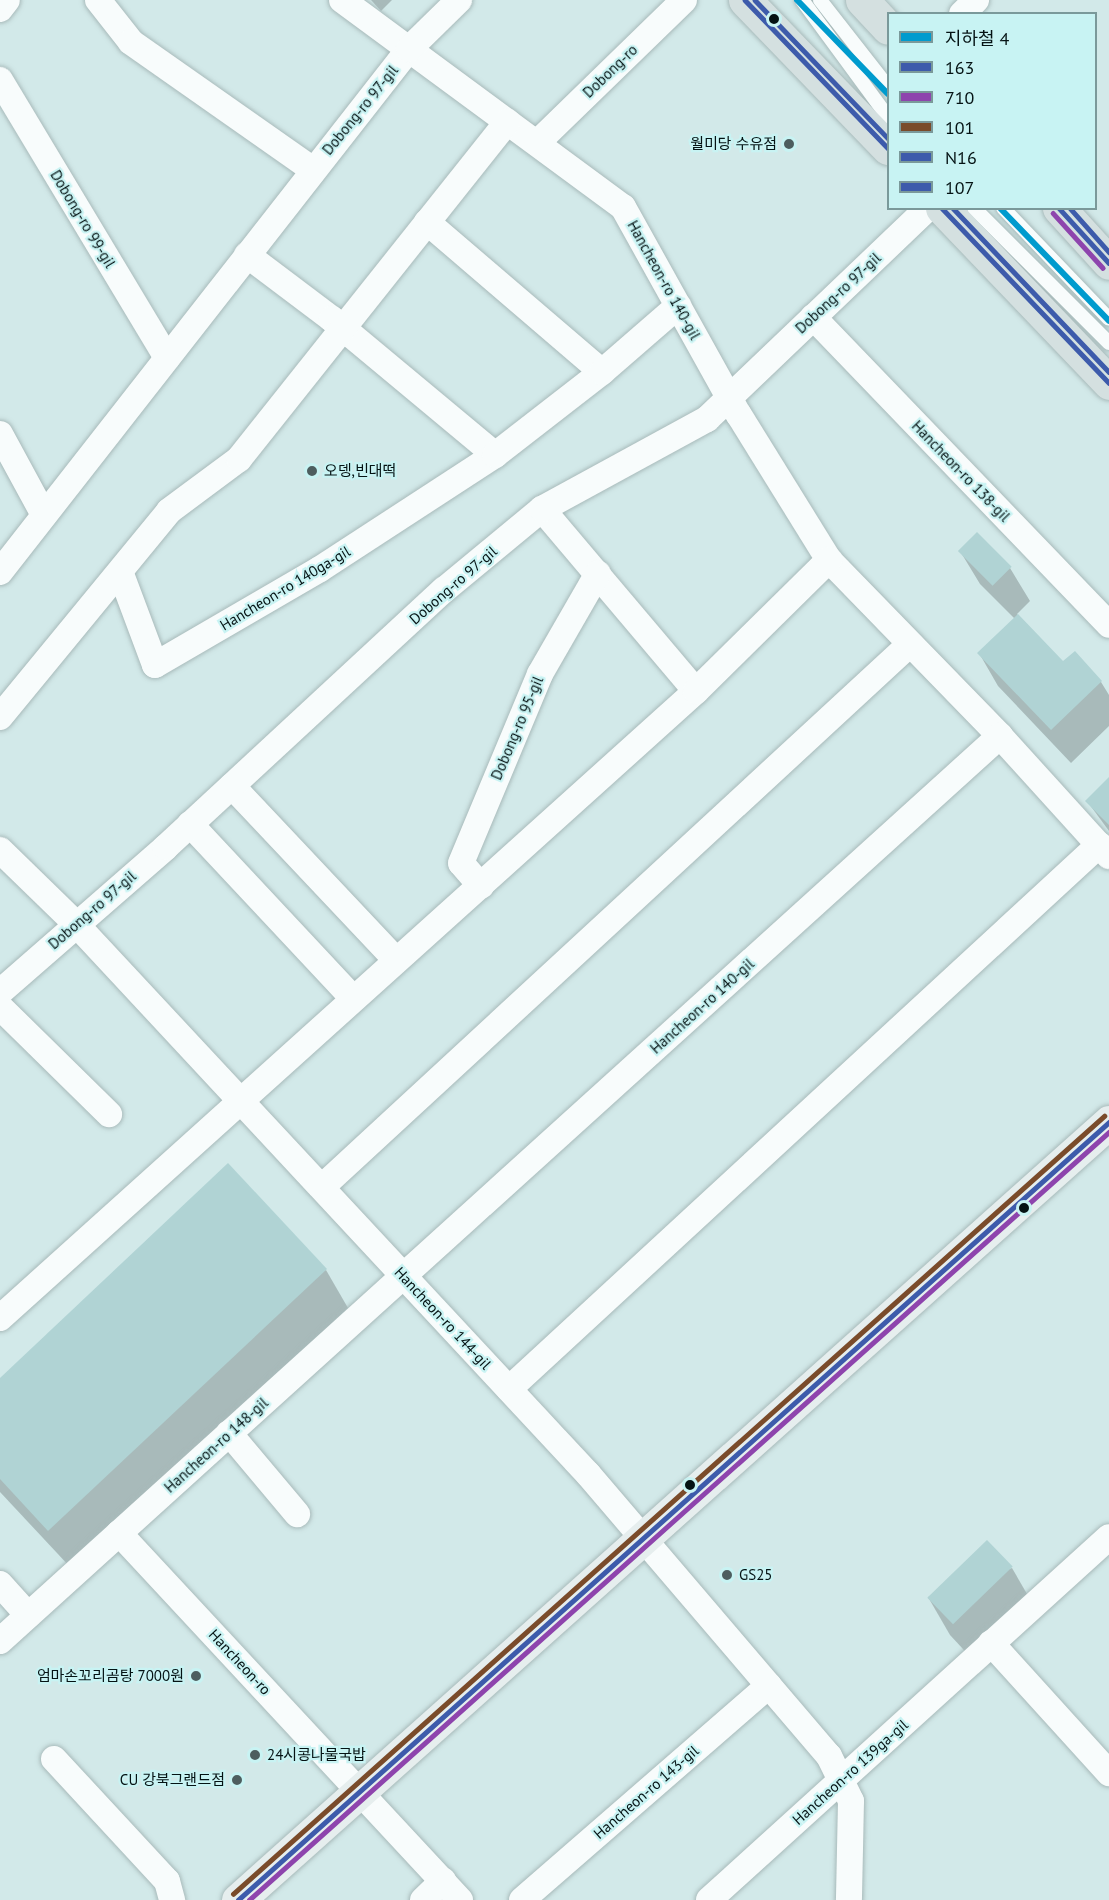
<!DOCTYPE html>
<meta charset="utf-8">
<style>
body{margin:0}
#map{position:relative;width:1109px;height:1900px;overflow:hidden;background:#d2e9e9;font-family:"PT Sans","Noto Sans KR",sans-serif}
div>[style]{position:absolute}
.shadow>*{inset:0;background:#0003}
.building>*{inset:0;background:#b0d3d4;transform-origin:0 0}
.roads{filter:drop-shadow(0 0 2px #a8baba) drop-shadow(0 0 2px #a8baba)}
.service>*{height:14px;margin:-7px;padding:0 7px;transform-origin:7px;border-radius:7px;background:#f8fcfc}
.minor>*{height:26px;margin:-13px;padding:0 13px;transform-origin:13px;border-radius:13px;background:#f8fcfc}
.secondary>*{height:33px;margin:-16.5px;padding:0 16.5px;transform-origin:16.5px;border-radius:16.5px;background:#e6eeee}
.primary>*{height:33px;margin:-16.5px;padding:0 16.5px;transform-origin:16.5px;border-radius:16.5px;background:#d4e0e0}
.bus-1>*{height:4.5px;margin:-2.25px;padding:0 2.25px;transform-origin:2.25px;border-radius:2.25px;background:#3d5bab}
.bus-2>*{height:4.5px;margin:-2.25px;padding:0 2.25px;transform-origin:2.25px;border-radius:2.25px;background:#8e44ad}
.bus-3>*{height:4.5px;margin:-2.25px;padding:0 2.25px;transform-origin:2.25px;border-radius:2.25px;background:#7a4b2a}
.bus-4>*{height:4.5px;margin:-2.25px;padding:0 2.25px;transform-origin:2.25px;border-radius:2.25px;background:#3d5bab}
.bus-5>*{height:4.5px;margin:-2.25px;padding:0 2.25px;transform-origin:2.25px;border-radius:2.25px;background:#3d5bab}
.metro-1>*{height:6px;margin:-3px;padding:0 3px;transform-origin:3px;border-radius:3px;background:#009bce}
.dots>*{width:16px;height:16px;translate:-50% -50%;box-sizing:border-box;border:3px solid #c8f3f3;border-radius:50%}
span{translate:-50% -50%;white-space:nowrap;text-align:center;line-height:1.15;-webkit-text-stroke:4.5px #c8f3f3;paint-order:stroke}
.street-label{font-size:15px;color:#051314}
.poi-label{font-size:15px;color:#051314}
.right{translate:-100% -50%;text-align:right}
.left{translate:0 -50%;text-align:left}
.legend{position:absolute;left:887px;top:12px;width:210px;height:198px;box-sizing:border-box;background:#c8f3f3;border:2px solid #7a999a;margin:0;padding:8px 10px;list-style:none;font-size:18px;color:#051314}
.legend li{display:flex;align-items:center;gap:12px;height:30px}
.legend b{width:30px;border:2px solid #7a999a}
</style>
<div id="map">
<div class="shadow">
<div style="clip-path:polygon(371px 0,392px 0,381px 11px)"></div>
<div style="clip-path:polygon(960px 551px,1010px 568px,1030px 601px,1017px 614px,1063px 663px,1101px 682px,1109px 695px,1109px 726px,1071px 763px,998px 686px,979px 653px,1015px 619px,980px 584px)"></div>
<div style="clip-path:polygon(1109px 779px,1109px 831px,1087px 801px)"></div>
<div style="clip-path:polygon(326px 1270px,348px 1308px,71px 1568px,0 1492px,0 1380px)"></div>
<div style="clip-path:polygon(1012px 1568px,1034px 1606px,975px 1662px,950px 1635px,928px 1597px)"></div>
</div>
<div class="building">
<div style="left:977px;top:532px;width:49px;height:27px;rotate:45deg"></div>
<div style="clip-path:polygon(1018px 614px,1063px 661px,1075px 651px,1102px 681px,1051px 730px,977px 653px)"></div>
<div style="clip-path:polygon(1109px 777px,1109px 825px,1085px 801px)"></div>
<div style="clip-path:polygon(228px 1163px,327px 1269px,48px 1531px,0 1479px,0 1378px)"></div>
<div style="left:987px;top:1540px;width:37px;height:83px;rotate:46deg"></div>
</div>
<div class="roads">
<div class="service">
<div style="left:802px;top:0;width:145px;rotate:53.7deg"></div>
<div style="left:820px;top:0;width:110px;rotate:52deg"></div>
<div style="left:974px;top:208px;width:191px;rotate:45deg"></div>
<div style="left:1003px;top:208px;width:153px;rotate:46.3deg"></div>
</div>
<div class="minor">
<div style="left:98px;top:0;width:53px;rotate:51.8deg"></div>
<div style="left:131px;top:42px;width:223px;rotate:35.1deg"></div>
<div style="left:342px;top:0;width:349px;rotate:36.4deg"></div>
<div style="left:623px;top:207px;width:238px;rotate:60.9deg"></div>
<div style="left:739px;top:415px;width:171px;rotate:58.2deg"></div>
<div style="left:829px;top:560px;width:245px;rotate:45.8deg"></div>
<div style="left:1000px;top:736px;width:162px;rotate:47.8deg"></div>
<div style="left:0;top:9px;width:11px;rotate:-52deg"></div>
<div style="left:962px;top:14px;width:20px;rotate:-45deg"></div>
<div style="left:0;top:80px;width:324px;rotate:59deg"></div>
<div style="left:537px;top:143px;width:205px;rotate:-44.2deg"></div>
<div style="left:427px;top:222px;width:230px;rotate:40.6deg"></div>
<div style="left:247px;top:255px;width:106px;rotate:37deg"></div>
<div style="left:332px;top:319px;width:212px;rotate:39.8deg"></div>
<div style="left:813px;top:317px;width:427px;rotate:46.1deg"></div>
<div style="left:0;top:434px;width:92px;rotate:61.5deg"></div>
<div style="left:542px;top:509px;width:238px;rotate:49.8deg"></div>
<div style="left:0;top:572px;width:664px;rotate:-51.97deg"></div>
<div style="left:409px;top:49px;width:70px;rotate:-44.4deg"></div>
<div style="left:121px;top:574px;width:97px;rotate:69.5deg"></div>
<div style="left:155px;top:665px;width:191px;rotate:-30.2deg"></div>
<div style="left:320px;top:569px;width:209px;rotate:-33.1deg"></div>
<div style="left:495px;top:455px;width:135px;rotate:-37.8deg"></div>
<div style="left:602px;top:372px;width:101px;rotate:-41deg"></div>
<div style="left:0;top:717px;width:266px;rotate:-50.6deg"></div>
<div style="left:169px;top:511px;width:87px;rotate:-36.6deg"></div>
<div style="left:239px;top:459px;width:431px;rotate:-51.5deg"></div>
<div style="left:232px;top:786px;width:239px;rotate:46.7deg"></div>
<div style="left:190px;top:824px;width:238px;rotate:46.9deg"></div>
<div style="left:0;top:850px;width:105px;rotate:44.2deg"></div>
<div style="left:75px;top:923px;width:753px;rotate:47.05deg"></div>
<div style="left:588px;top:1474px;width:371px;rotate:49.5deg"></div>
<div style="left:829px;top:1756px;width:50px;rotate:63.9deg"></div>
<div style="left:851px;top:1801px;width:99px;rotate:91.2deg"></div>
<div style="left:481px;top:886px;width:30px;rotate:-131deg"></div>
<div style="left:461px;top:863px;width:205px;rotate:-67.3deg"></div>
<div style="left:540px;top:674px;width:116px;rotate:-60.1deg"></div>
<div style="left:0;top:992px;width:220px;rotate:-41.1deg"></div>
<div style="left:166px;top:847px;width:379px;rotate:-42.8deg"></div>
<div style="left:444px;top:590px;width:127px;rotate:-39.6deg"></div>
<div style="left:542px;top:509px;width:188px;rotate:-28.6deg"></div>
<div style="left:707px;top:419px;width:306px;rotate:-43.7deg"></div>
<div style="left:0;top:1007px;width:153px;rotate:44.5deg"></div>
<div style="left:322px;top:1187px;width:800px;rotate:-42.72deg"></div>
<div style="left:0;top:1318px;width:937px;rotate:-42.01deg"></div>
<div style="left:696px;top:691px;width:187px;rotate:-44.6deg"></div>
<div style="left:509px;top:1389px;width:803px;rotate:-42.68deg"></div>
<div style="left:229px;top:1433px;width:106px;rotate:50deg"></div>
<div style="left:119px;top:1533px;width:501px;rotate:47.1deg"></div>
<div style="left:0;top:1584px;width:42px;rotate:47.9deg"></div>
<div style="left:0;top:1641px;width:1349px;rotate:-42.15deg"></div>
<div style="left:991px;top:1643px;width:176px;rotate:47.8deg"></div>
<div style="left:54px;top:1759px;width:166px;rotate:47.2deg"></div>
<div style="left:167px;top:1881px;width:20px;rotate:75deg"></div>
<div style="left:423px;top:1900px;width:28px;rotate:-44deg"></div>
<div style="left:522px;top:1900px;width:327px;rotate:-41deg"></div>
<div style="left:709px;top:1900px;width:540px;rotate:-42.22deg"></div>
</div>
<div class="secondary">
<div style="left:238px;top:1900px;width:1168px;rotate:-41.77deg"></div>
</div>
<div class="primary">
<div style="left:745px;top:0;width:206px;rotate:46deg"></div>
<div style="left:862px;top:0;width:38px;rotate:47deg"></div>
<div style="left:942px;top:208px;width:242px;rotate:46.3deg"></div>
<div style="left:1059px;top:208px;width:74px;rotate:47.7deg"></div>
</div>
</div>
<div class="bus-1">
<div style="left:238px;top:1900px;width:1168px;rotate:-41.77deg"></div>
</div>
<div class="bus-2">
<div style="left:1053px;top:213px;width:74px;rotate:47.7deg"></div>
<div style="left:249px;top:1900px;width:1153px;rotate:-41.77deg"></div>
</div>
<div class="bus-3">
<div style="left:233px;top:1894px;width:1168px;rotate:-41.77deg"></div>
</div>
<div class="bus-4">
<div style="left:745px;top:0;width:206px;rotate:46deg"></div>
<div style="left:942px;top:208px;width:242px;rotate:46.3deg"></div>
<div style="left:1059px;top:208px;width:74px;rotate:47.7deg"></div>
</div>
<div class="bus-5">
<div style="left:755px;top:0;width:192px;rotate:46.1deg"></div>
<div style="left:953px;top:208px;width:226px;rotate:46.4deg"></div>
<div style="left:1070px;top:208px;width:59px;rotate:48.4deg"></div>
</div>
<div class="metro-1">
<div style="left:797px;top:0;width:131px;rotate:45.9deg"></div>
<div style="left:1000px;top:208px;width:157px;rotate:46deg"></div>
</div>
<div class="dots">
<div style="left:774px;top:19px;background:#051314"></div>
<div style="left:789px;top:144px;background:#4d5e5f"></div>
<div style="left:312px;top:471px;background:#4d5e5f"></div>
<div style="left:1024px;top:1208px;background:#051314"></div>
<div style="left:690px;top:1485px;background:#051314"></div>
<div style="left:727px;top:1575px;background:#4d5e5f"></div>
<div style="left:196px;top:1676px;background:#4d5e5f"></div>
<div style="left:255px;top:1755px;background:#4d5e5f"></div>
<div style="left:237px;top:1780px;background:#4d5e5f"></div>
</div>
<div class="street-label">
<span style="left:610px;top:71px;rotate:-44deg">Dobong-ro</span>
<span style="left:360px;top:110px;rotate:-51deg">Dobong-ro 97-gil</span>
<span style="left:83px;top:219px;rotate:59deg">Dobong-ro 99-gil</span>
<span style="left:664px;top:280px;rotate:61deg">Hancheon-ro 140-gil</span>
<span style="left:838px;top:293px;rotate:-43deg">Dobong-ro 97-gil</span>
<span style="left:961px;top:471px;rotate:46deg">Hancheon-ro 138-gil</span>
<span style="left:453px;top:585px;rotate:-41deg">Dobong-ro 97-gil</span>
<span style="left:285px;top:588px;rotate:-31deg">Hancheon-ro 140ga-gil</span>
<span style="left:517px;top:728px;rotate:-67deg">Dobong-ro 95-gil</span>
<span style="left:92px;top:910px;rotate:-41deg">Dobong-ro 97-gil</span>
<span style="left:702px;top:1006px;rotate:-42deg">Hancheon-ro 140-gil</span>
<span style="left:443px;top:1318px;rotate:47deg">Hancheon-ro 144-gil</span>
<span style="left:216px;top:1445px;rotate:-42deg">Hancheon-ro 148-gil</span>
<span style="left:240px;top:1662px;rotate:47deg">Hancheon-ro</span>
<span style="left:850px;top:1772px;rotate:-42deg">Hancheon-ro 139ga-gil</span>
<span style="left:646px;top:1792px;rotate:-41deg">Hancheon-ro 143-gil</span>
</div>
<div class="poi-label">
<span class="right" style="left:777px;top:144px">월미당 수유점</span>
<span class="left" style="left:324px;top:471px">오뎅,빈대떡</span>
<span class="left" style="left:739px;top:1575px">GS25</span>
<span class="right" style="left:184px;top:1676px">엄마손꼬리곰탕 7000원</span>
<span class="left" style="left:267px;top:1755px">24시콩나물국밥</span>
<span class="right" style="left:225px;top:1780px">CU 강북그랜드점</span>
</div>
<ul class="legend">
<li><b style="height:8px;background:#009bce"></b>지하철 4</li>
<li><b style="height:8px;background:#3d5bab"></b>163</li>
<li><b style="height:8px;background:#8e44ad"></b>710</li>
<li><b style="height:8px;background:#7a4b2a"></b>101</li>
<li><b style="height:8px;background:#3d5bab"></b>N16</li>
<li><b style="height:8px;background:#3d5bab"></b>107</li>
</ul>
</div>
